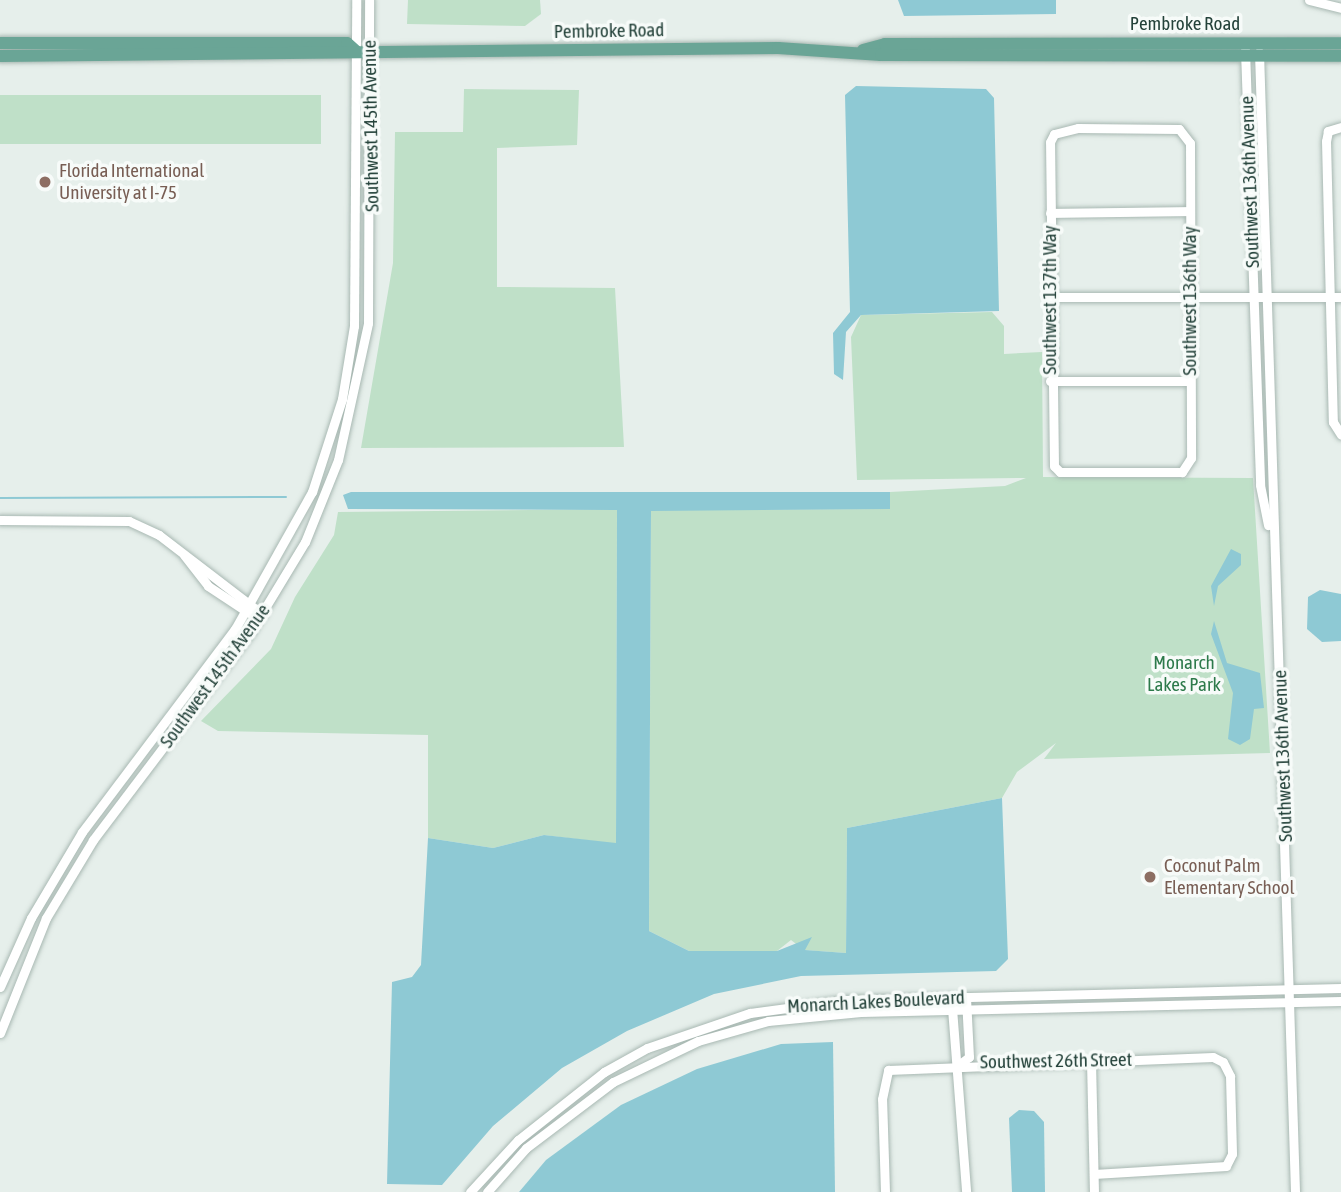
<!DOCTYPE html>
<style>
body{margin:0}
#map{position:relative;width:1341px;height:1192px;overflow:hidden;background:#e6efeb;font-family:"Asap Condensed",sans-serif}
div>[style]{position:absolute}
.green>*{inset:0;background:#bfe0c8;transform-origin:0 0}
.water>*{inset:0;background:#8ec9d4}
.stream>*{height:2px;margin:-1px;padding:0 1px;transform-origin:1px;border-radius:1px;background:#8ec9d4}
.roads{filter:drop-shadow(0 0 2px #a8b8b2) drop-shadow(0 0 2px #a8b8b2)}
.minor>*{height:9px;margin:-4.5px;padding:0 4.5px;transform-origin:4.5px;border-radius:4.5px;background:#fff}
.major>*{height:12px;margin:-6px;padding:0 6px;transform-origin:6px;border-radius:6px;background:#6aa596}
.dots>*{width:19px;height:19px;translate:-50% -50%;box-sizing:border-box;border:4px solid #f7fbf9;border-radius:50%}
span{translate:-50% -50%;white-space:nowrap;text-align:center;line-height:1.15;-webkit-text-stroke:7px #f7fbf9;paint-order:stroke}
.street-label{font-size:19px;color:#24423a}
.education-label{font-size:19px;color:#785e54}
.left{translate:0 -50%;text-align:left}
.park-label{font-size:19px;color:#2d7a4b}
</style>
<div id="map">
<div class="green">
<div style="clip-path:polygon(408px 0,540px 0,541px 14px,525px 26px,407px 24px)"></div>
<div style="clip-path:polygon(464px 89px,579px 90px,577px 145px,497px 148px,497px 287px,615px 288px,624px 447px,361px 448px,393px 263px,395px 132px,463px 132px)"></div>
<div style="left:0;top:95px;width:321px;height:49px"></div>
<div style="clip-path:polygon(992px 312px,1004px 326px,1004px 354px,1042px 352px,1043px 477px,1253px 478px,1270px 753px,1044px 759px,1056px 743px,1017px 772px,1002px 798px,847px 828px,846px 953px,804px 950px,791px 940px,777px 951px,689px 951px,649px 931px,651px 510px,889px 509px,890px 492px,1005px 486px,1026px 478px,857px 480px,851px 337px,861px 315px)"></div>
<div style="clip-path:polygon(617px 509px,616px 844px,544px 835px,493px 848px,428px 838px,428px 735px,218px 731px,201px 721px,271px 649px,295px 597px,334px 535px,338px 512px)"></div>
</div>
<div class="water">
<div style="clip-path:polygon(898px 0,1056px 0,1056px 14px,904px 16px)"></div>
<div style="clip-path:polygon(856px 86px,986px 89px,994px 98px,999px 311px,861px 315px,846px 332px,843px 380px,834px 374px,833px 333px,850px 312px,845px 95px)"></div>
<div style="clip-path:polygon(351px 492px,890px 492px,890px 509px,651px 511px,649px 931px,689px 951px,777px 951px,812px 937px,805px 950px,846px 953px,847px 828px,1002px 798px,1008px 959px,996px 971px,801px 976px,714px 994px,627px 1031px,562px 1068px,493px 1126px,442px 1185px,387px 1184px,392px 982px,412px 977px,421px 965px,428px 838px,493px 848px,544px 835px,616px 843px,617px 510px,348px 509px,343px 495px)"></div>
<div style="clip-path:polygon(1231px 549px,1241px 554px,1241px 565px,1218px 586px,1214px 606px,1211px 586px)"></div>
<div style="clip-path:polygon(1320px 590px,1341px 594px,1341px 641px,1322px 642px,1307px 629px,1308px 597px)"></div>
<div style="clip-path:polygon(1214px 621px,1227px 663px,1260px 673px,1264px 708px,1254px 709px,1250px 739px,1240px 745px,1228px 739px,1233px 693px,1211px 634px)"></div>
<div style="clip-path:polygon(833px 1042px,835px 1192px,519px 1192px,546px 1160px,621px 1105px,697px 1069px,781px 1044px)"></div>
<div style="clip-path:polygon(1019px 1110px,1034px 1111px,1044px 1122px,1045px 1192px,1012px 1192px,1009px 1118px)"></div>
</div>
<div class="stream">
<div style="left:0;top:498px;width:286px;rotate:-0.2deg"></div>
</div>
<div class="roads">
<div class="minor">
<div style="left:1309px;top:0;width:33px;rotate:14deg"></div>
<div style="left:1245px;top:50px;width:435px;rotate:88deg"></div>
<div style="left:1260px;top:485px;width:41px;rotate:78.7deg"></div>
<div style="left:1259px;top:52px;width:1141px;rotate:88.19deg"></div>
<div style="left:1341px;top:127px;width:14px;rotate:163deg"></div>
<div style="left:1328px;top:131px;width:10px;rotate:101deg"></div>
<div style="left:1326px;top:141px;width:281px;rotate:88.6deg"></div>
<div style="left:1333px;top:422px;width:15px;rotate:58deg"></div>
<div style="left:1078px;top:128px;width:101px;rotate:0.6deg"></div>
<div style="left:1179px;top:129px;width:18px;rotate:52deg"></div>
<div style="left:1190px;top:143px;width:315px;rotate:89.8deg"></div>
<div style="left:1191px;top:458px;width:17px;rotate:123deg"></div>
<div style="left:1182px;top:472px;width:122px;rotate:180deg"></div>
<div style="left:1060px;top:472px;width:8px;rotate:-135deg"></div>
<div style="left:1054px;top:466px;width:324px;rotate:-90.7deg"></div>
<div style="left:1050px;top:142px;width:9px;rotate:-63deg"></div>
<div style="left:1054px;top:134px;width:25px;rotate:-14deg"></div>
<div style="left:1050px;top:213px;width:140px;rotate:-0.8deg"></div>
<div style="left:1050px;top:297px;width:291px"></div>
<div style="left:1050px;top:381px;width:140px"></div>
<div style="left:0;top:520px;width:129px;rotate:0.4deg"></div>
<div style="left:129px;top:521px;width:33px;rotate:25deg"></div>
<div style="left:159px;top:535px;width:130px;rotate:37.5deg"></div>
<div style="left:184px;top:555px;width:39px;rotate:52deg"></div>
<div style="left:208px;top:586px;width:49px;rotate:33.4deg"></div>
<div style="left:0;top:987px;width:76px;rotate:-65.8deg"></div>
<div style="left:31px;top:918px;width:100px;rotate:-59.3deg"></div>
<div style="left:82px;top:832px;width:254px;rotate:-53deg"></div>
<div style="left:235px;top:629px;width:157px;rotate:-60.7deg"></div>
<div style="left:312px;top:492px;width:98px;rotate:-72.1deg"></div>
<div style="left:342px;top:399px;width:74px;rotate:-80.7deg"></div>
<div style="left:354px;top:326px;width:326px;rotate:-89.6deg"></div>
<div style="left:952px;top:1008px;width:185px;rotate:85.6deg"></div>
<div style="left:0;top:1033px;width:124px;rotate:-68.2deg"></div>
<div style="left:46px;top:918px;width:91px;rotate:-58.9deg"></div>
<div style="left:93px;top:840px;width:262px;rotate:-52.9deg"></div>
<div style="left:251px;top:631px;width:104px;rotate:-58.8deg"></div>
<div style="left:305px;top:542px;width:88px;rotate:-68.1deg"></div>
<div style="left:338px;top:460px;width:140px;rotate:-77.6deg"></div>
<div style="left:368px;top:323px;width:323px;rotate:-89.8deg"></div>
<div style="left:1091px;top:1061px;width:131px;rotate:88.7deg"></div>
<div style="left:961px;top:1063px;width:10px;rotate:-37deg"></div>
<div style="left:969px;top:1057px;width:60px;rotate:-92.9deg"></div>
<div style="left:470px;top:1192px;width:71px;rotate:-47.3deg"></div>
<div style="left:518px;top:1140px;width:110px;rotate:-38.3deg"></div>
<div style="left:604px;top:1072px;width:49px;rotate:-29.2deg"></div>
<div style="left:647px;top:1048px;width:109px;rotate:-18.8deg"></div>
<div style="left:750px;top:1013px;width:97px;rotate:-7.7deg"></div>
<div style="left:846px;top:1000px;width:495px;rotate:-1.4deg"></div>
<div style="left:487px;top:1192px;width:59px;rotate:-48.4deg"></div>
<div style="left:526px;top:1148px;width:109px;rotate:-37.2deg"></div>
<div style="left:613px;top:1082px;width:94px;rotate:-25.8deg"></div>
<div style="left:698px;top:1041px;width:73px;rotate:-15.9deg"></div>
<div style="left:768px;top:1021px;width:93px;rotate:-5.5deg"></div>
<div style="left:861px;top:1012px;width:480px;rotate:-1.3deg"></div>
<div style="left:885px;top:1192px;width:93px;rotate:-91.8deg"></div>
<div style="left:882px;top:1099px;width:30px;rotate:-78deg"></div>
<div style="left:888px;top:1070px;width:325px;rotate:-2.3deg"></div>
<div style="left:1213px;top:1057px;width:11px;rotate:27deg"></div>
<div style="left:1223px;top:1062px;width:16px;rotate:63deg"></div>
<div style="left:1230px;top:1076px;width:78px;rotate:88.5deg"></div>
<div style="left:1232px;top:1154px;width:13px;rotate:117deg"></div>
<div style="left:1226px;top:1166px;width:132px;rotate:176.5deg"></div>
</div>
<div class="major">
<div style="left:0;top:43px;width:347px"></div>
<div style="left:347px;top:43px;width:12px;rotate:42deg"></div>
<div style="left:863px;top:50px;width:23px;rotate:-15deg"></div>
<div style="left:885px;top:44px;width:456px;rotate:-0.1deg"></div>
<div style="left:0;top:56px;width:778px;rotate:-0.59deg"></div>
<div style="left:778px;top:48px;width:103px;rotate:3.9deg"></div>
<div style="left:881px;top:55px;width:460px;rotate:0.1deg"></div>
</div>
</div>
<div class="dots">
<div style="left:45px;top:182px;background:#8d6e63"></div>
<div style="left:1150px;top:877px;background:#8d6e63"></div>
</div>
<div class="street-label">
<span style="left:1185px;top:24px">Pembroke Road</span>
<span style="left:609px;top:31px;rotate:-1deg">Pembroke Road</span>
<span style="left:371px;top:126px;rotate:-91deg">Southwest 145th Avenue</span>
<span style="left:1250px;top:182px;rotate:-92deg">Southwest 136th Avenue</span>
<span style="left:1050px;top:300px;rotate:-90deg">Southwest 137th Way</span>
<span style="left:1190px;top:301px;rotate:-90deg">Southwest 136th Way</span>
<span style="left:215px;top:676px;rotate:-54deg">Southwest 145th Avenue</span>
<span style="left:1283px;top:756px;rotate:-92deg">Southwest 136th Avenue</span>
<span style="left:876px;top:1002px;rotate:-3deg">Monarch Lakes Boulevard</span>
<span style="left:1056px;top:1061px;rotate:-1deg">Southwest 26th Street</span>
</div>
<div class="education-label">
<span class="left" style="left:59px;top:182px">Florida International<br>University at I-75</span>
<span class="left" style="left:1164px;top:877px">Coconut Palm<br>Elementary School</span>
</div>
<div class="park-label">
<span style="left:1184px;top:674px">Monarch<br>Lakes Park</span>
</div>
</div>
